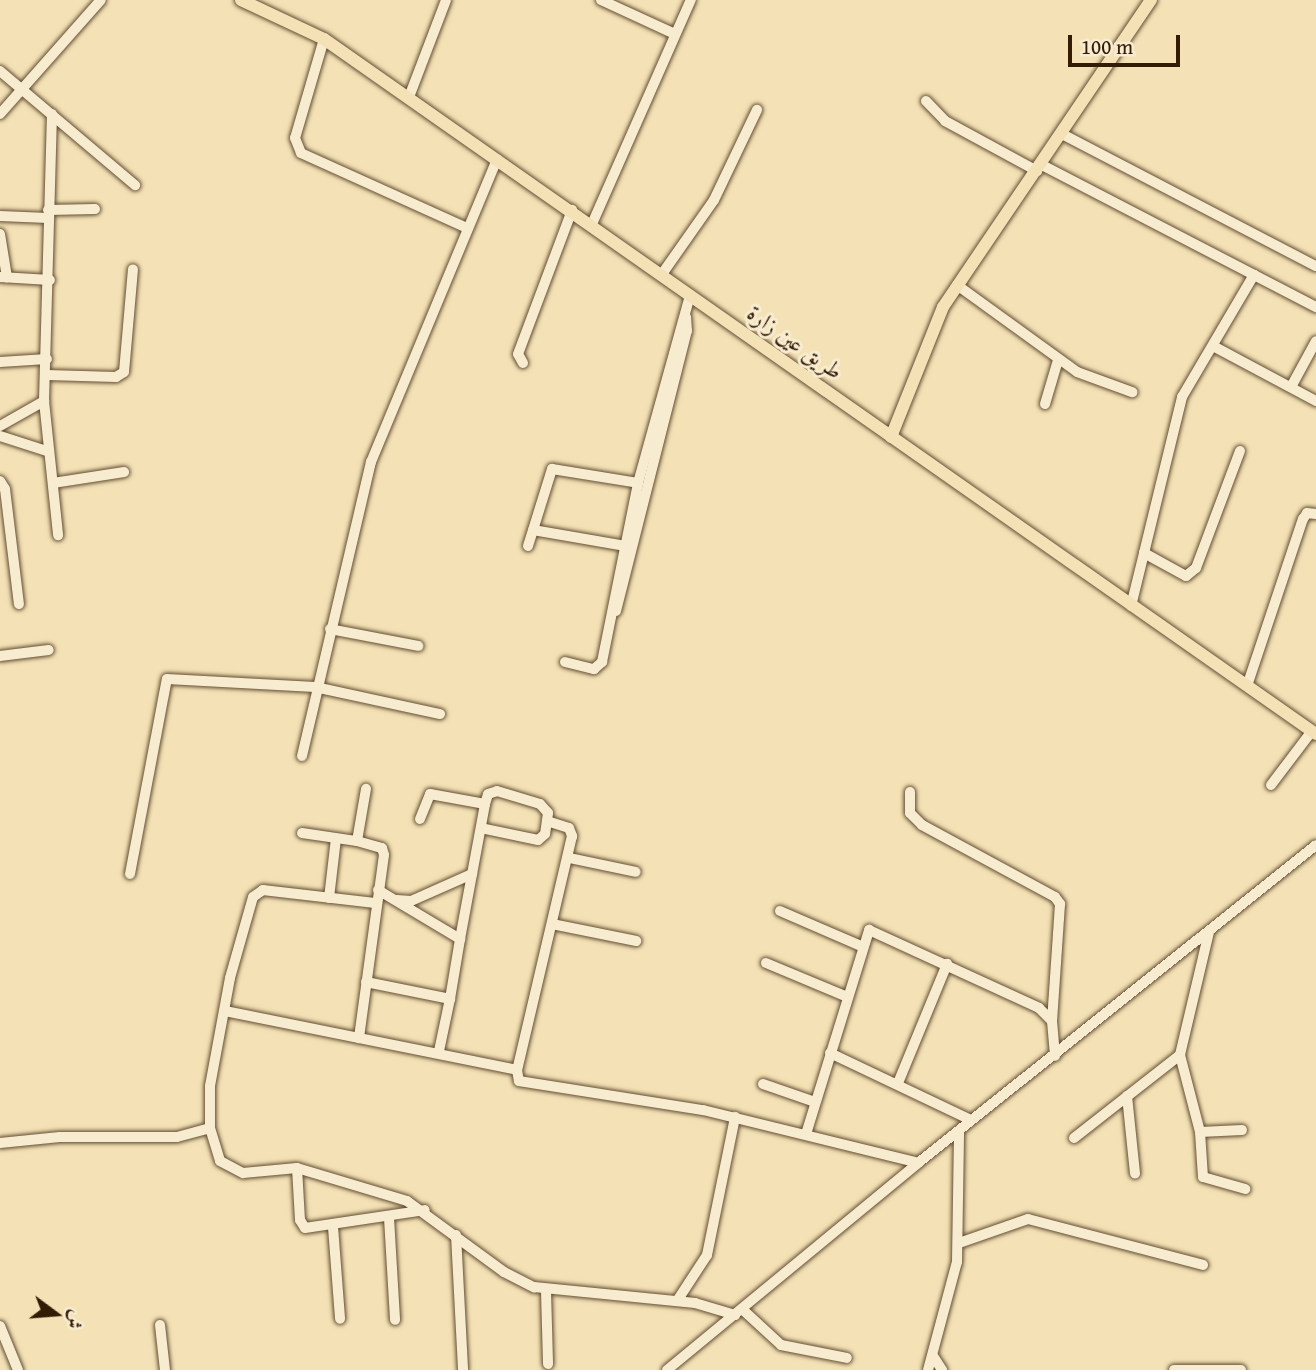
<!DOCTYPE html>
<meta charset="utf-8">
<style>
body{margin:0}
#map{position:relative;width:1316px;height:1370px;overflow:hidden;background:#f4e2b6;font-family:"Gentium Book Plus",Amiri,serif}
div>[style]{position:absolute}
.roads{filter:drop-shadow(0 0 2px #634d32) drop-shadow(0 0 2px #634d32)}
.minor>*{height:10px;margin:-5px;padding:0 5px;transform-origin:5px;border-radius:5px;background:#f8ecd0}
.major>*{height:12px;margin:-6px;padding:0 6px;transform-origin:6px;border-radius:6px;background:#f4e2b6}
span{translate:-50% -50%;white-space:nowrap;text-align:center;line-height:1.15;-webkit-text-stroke:6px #f8ecd0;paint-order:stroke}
.street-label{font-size:23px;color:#331b06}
.north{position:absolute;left:21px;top:1279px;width:70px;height:70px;-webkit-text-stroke:5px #f8ecd0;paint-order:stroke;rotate:106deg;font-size:19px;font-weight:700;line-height:28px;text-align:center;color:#331b06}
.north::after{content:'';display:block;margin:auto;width:24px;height:32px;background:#331b06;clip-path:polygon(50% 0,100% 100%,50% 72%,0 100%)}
.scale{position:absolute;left:1068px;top:35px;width:112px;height:32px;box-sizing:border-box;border:4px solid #331b06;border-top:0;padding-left:9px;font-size:21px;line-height:24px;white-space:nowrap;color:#331b06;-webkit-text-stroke:5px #f8ecd0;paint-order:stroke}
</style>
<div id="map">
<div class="roads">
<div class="minor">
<div style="left:601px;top:0;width:81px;rotate:24.7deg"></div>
<div style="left:324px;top:39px;width:103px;rotate:106.3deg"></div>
<div style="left:295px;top:138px;width:16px;rotate:68deg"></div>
<div style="left:301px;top:153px;width:182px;rotate:24.3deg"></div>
<div style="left:0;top:71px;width:177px;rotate:40.2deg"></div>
<div style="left:409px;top:97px;width:104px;rotate:-69.1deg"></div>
<div style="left:926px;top:101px;width:28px;rotate:46deg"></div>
<div style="left:945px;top:121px;width:105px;rotate:28.5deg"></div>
<div style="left:0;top:114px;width:152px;rotate:-48.5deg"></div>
<div style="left:52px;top:114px;width:287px;rotate:91.6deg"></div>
<div style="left:44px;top:401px;width:135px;rotate:84deg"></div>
<div style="left:1062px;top:134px;width:286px;rotate:27.5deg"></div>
<div style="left:1042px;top:165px;width:309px;rotate:27.4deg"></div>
<div style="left:48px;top:210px;width:47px;rotate:-1.2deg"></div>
<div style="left:0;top:216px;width:48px;rotate:2.4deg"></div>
<div style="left:592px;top:224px;width:245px;rotate:-66.2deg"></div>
<div style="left:0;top:234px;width:44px;rotate:80.8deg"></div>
<div style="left:662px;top:274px;width:90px;rotate:-54.9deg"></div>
<div style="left:714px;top:200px;width:100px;rotate:-64.5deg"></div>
<div style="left:0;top:277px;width:50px;rotate:3.4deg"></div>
<div style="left:957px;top:285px;width:148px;rotate:35.9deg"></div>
<div style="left:1077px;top:372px;width:59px;rotate:20deg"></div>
<div style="left:1213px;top:346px;width:117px;rotate:28.1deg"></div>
<div style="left:0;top:362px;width:47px;rotate:-3.7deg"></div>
<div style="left:523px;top:363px;width:10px;rotate:-119deg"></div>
<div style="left:518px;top:354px;width:154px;rotate:-69.4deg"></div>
<div style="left:47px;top:375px;width:69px;rotate:1.7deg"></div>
<div style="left:116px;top:377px;width:9px;rotate:-32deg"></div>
<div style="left:124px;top:372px;width:103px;rotate:-85deg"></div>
<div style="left:1291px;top:387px;width:52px;rotate:-61.5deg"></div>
<div style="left:1045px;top:404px;width:46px;rotate:-73.5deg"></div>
<div style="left:0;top:426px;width:51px;rotate:-29.6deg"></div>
<div style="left:0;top:436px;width:49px;rotate:17.7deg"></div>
<div style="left:0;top:481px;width:9px;rotate:58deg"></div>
<div style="left:5px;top:489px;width:116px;rotate:83.1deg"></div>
<div style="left:53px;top:483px;width:72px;rotate:-8.8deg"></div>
<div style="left:533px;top:530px;width:94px;rotate:9.8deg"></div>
<div style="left:528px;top:546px;width:81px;rotate:-72.7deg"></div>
<div style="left:552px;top:469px;width:87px;rotate:9.2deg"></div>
<div style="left:1144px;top:553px;width:161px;rotate:-76.3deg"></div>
<div style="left:1182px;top:397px;width:142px;rotate:-59.5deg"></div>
<div style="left:1131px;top:606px;width:55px;rotate:-76.2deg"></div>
<div style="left:1144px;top:553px;width:48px;rotate:28.7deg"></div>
<div style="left:1186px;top:576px;width:13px;rotate:-39deg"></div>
<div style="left:1196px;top:568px;width:125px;rotate:-69.4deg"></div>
<div style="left:616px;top:611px;width:289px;rotate:-75.8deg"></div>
<div style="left:687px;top:331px;width:14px;rotate:-94deg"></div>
<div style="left:330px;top:629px;width:90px;rotate:10.9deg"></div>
<div style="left:0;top:656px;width:49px;rotate:-7deg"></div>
<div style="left:565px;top:662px;width:30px;rotate:14deg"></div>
<div style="left:594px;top:669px;width:11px;rotate:-41deg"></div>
<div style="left:602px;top:662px;width:183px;rotate:-78.6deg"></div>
<div style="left:638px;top:483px;width:195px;rotate:-74.5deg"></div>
<div style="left:1247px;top:686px;width:176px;rotate:-71.5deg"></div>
<div style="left:1303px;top:519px;width:7px;rotate:-56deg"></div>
<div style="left:1307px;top:513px;width:9px;rotate:6deg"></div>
<div style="left:302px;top:756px;width:302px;rotate:-76.8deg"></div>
<div style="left:371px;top:462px;width:328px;rotate:-67.4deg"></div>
<div style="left:1271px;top:785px;width:68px;rotate:-52.8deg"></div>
<div style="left:910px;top:792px;width:21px;rotate:90deg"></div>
<div style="left:910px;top:813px;width:17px;rotate:45deg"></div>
<div style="left:922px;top:825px;width:151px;rotate:28.4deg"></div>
<div style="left:1055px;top:897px;width:9px;rotate:54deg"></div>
<div style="left:1060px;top:904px;width:117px;rotate:93.9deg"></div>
<div style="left:420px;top:819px;width:27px;rotate:-68deg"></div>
<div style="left:430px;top:794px;width:56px;rotate:10.3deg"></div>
<div style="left:547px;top:821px;width:23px;rotate:18deg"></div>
<div style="left:569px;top:828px;width:9px;rotate:69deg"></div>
<div style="left:572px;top:836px;width:240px;rotate:103.2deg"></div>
<div style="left:517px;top:1070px;width:11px;rotate:80deg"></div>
<div style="left:519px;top:1081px;width:186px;rotate:9deg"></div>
<div style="left:703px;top:1110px;width:221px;rotate:13.8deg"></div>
<div style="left:302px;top:833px;width:56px;rotate:8.3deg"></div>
<div style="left:357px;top:841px;width:26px;rotate:16deg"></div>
<div style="left:382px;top:848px;width:7px;rotate:74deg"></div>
<div style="left:384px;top:855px;width:185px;rotate:97.8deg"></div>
<div style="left:357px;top:841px;width:53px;rotate:-80.2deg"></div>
<div style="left:569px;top:858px;width:68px;rotate:11.8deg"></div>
<div style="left:130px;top:874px;width:198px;rotate:-79.3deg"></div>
<div style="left:167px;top:679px;width:148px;rotate:3.1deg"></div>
<div style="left:315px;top:687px;width:128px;rotate:12.2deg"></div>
<div style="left:378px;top:890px;width:96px;rotate:30.9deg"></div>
<div style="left:329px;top:898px;width:60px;rotate:-83.3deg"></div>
<div style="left:397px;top:900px;width:14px;rotate:4deg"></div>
<div style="left:411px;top:901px;width:67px;rotate:-23.9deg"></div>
<div style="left:375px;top:903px;width:113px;rotate:-173.4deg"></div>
<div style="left:263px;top:890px;width:12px;rotate:145deg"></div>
<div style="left:253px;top:897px;width:84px;rotate:105.9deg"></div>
<div style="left:230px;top:978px;width:110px;rotate:100.5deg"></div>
<div style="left:210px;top:1086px;width:42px;rotate:90deg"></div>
<div style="left:210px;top:1128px;width:34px;rotate:73deg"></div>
<div style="left:220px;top:1161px;width:26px;rotate:28deg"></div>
<div style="left:243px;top:1173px;width:54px;rotate:-5.3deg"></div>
<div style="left:297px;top:1168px;width:115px;rotate:16.7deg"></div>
<div style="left:407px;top:1201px;width:120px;rotate:36.2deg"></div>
<div style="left:504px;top:1272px;width:34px;rotate:27deg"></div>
<div style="left:534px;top:1287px;width:162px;rotate:5.7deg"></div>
<div style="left:695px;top:1303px;width:42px;rotate:16.7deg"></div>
<div style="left:780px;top:911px;width:88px;rotate:23.4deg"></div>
<div style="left:552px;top:924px;width:86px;rotate:11.4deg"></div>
<div style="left:1209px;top:932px;width:126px;rotate:103.3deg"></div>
<div style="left:1180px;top:1055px;width:80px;rotate:75.4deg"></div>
<div style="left:1200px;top:1132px;width:45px;rotate:86.2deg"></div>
<div style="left:1203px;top:1177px;width:44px;rotate:15.9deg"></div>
<div style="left:766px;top:963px;width:86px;rotate:22.7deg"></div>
<div style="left:366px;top:982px;width:86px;rotate:11.4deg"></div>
<div style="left:225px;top:1011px;width:298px;rotate:11.4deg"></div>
<div style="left:439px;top:1051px;width:53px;rotate:-78.1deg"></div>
<div style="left:450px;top:999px;width:61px;rotate:-80.5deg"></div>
<div style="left:460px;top:939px;width:137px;rotate:-79.5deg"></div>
<div style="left:485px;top:804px;width:10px;rotate:-73deg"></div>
<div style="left:488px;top:794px;width:9px;rotate:-18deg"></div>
<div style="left:497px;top:791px;width:45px;rotate:16.8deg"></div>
<div style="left:540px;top:804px;width:12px;rotate:48deg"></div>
<div style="left:548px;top:813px;width:21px;rotate:98deg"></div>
<div style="left:545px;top:834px;width:9px;rotate:139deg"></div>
<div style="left:538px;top:840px;width:58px;rotate:-168.1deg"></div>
<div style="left:830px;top:1053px;width:156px;rotate:25.4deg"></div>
<div style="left:898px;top:1083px;width:129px;rotate:-67.6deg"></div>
<div style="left:763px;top:1084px;width:55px;rotate:19.1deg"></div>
<div style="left:1127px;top:1096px;width:78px;rotate:84.1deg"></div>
<div style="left:1200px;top:1132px;width:42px;rotate:-2.7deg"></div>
<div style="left:806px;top:1134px;width:214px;rotate:-72.8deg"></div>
<div style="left:869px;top:930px;width:187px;rotate:24.6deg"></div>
<div style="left:1039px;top:1008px;width:18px;rotate:45deg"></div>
<div style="left:1052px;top:1021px;width:35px;rotate:85deg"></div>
<div style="left:1074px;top:1138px;width:135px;rotate:-38.1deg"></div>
<div style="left:0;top:1143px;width:60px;rotate:-5.7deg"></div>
<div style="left:60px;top:1137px;width:117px"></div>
<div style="left:177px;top:1137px;width:34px;rotate:-15deg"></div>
<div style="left:297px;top:1168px;width:52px;rotate:86.7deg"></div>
<div style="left:300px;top:1220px;width:9px;rotate:58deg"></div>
<div style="left:305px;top:1228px;width:121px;rotate:-8.5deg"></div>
<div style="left:389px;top:1218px;width:102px;rotate:86.6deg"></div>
<div style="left:333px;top:1227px;width:92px;rotate:85.6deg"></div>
<div style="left:456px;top:1235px;width:135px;rotate:87deg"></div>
<div style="left:959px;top:1243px;width:73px;rotate:-19.2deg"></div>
<div style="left:1028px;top:1219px;width:181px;rotate:14.7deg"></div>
<div style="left:546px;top:1291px;width:73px;rotate:88.4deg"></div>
<div style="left:677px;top:1301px;width:55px;rotate:-56.9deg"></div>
<div style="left:707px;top:1255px;width:141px;rotate:-78.5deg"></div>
<div style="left:742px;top:1309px;width:53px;rotate:42.7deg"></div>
<div style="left:781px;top:1345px;width:67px;rotate:11.1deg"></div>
<div style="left:160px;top:1325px;width:45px;rotate:83.7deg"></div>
<div style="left:0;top:1326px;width:48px;rotate:67.8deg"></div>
<div style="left:933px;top:1356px;width:17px;rotate:57deg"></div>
<div style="left:667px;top:1370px;width:325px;rotate:-39.5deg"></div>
<div style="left:918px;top:1163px;width:509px;rotate:-38.62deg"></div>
<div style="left:928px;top:1370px;width:112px;rotate:-75deg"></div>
<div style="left:957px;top:1262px;width:131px;rotate:-89.1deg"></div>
<div style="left:1174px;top:1370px;width:67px"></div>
</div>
<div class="major">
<div style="left:241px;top:0;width:92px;rotate:25.2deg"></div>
<div style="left:324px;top:39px;width:1211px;rotate:35.02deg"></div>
<div style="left:891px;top:437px;width:140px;rotate:-68.2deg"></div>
<div style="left:943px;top:307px;width:371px;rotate:-55.9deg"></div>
</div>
</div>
<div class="street-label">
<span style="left:795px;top:342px;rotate:35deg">طريق عين زارة</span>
</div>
<div class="north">ش</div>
<div class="scale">100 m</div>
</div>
